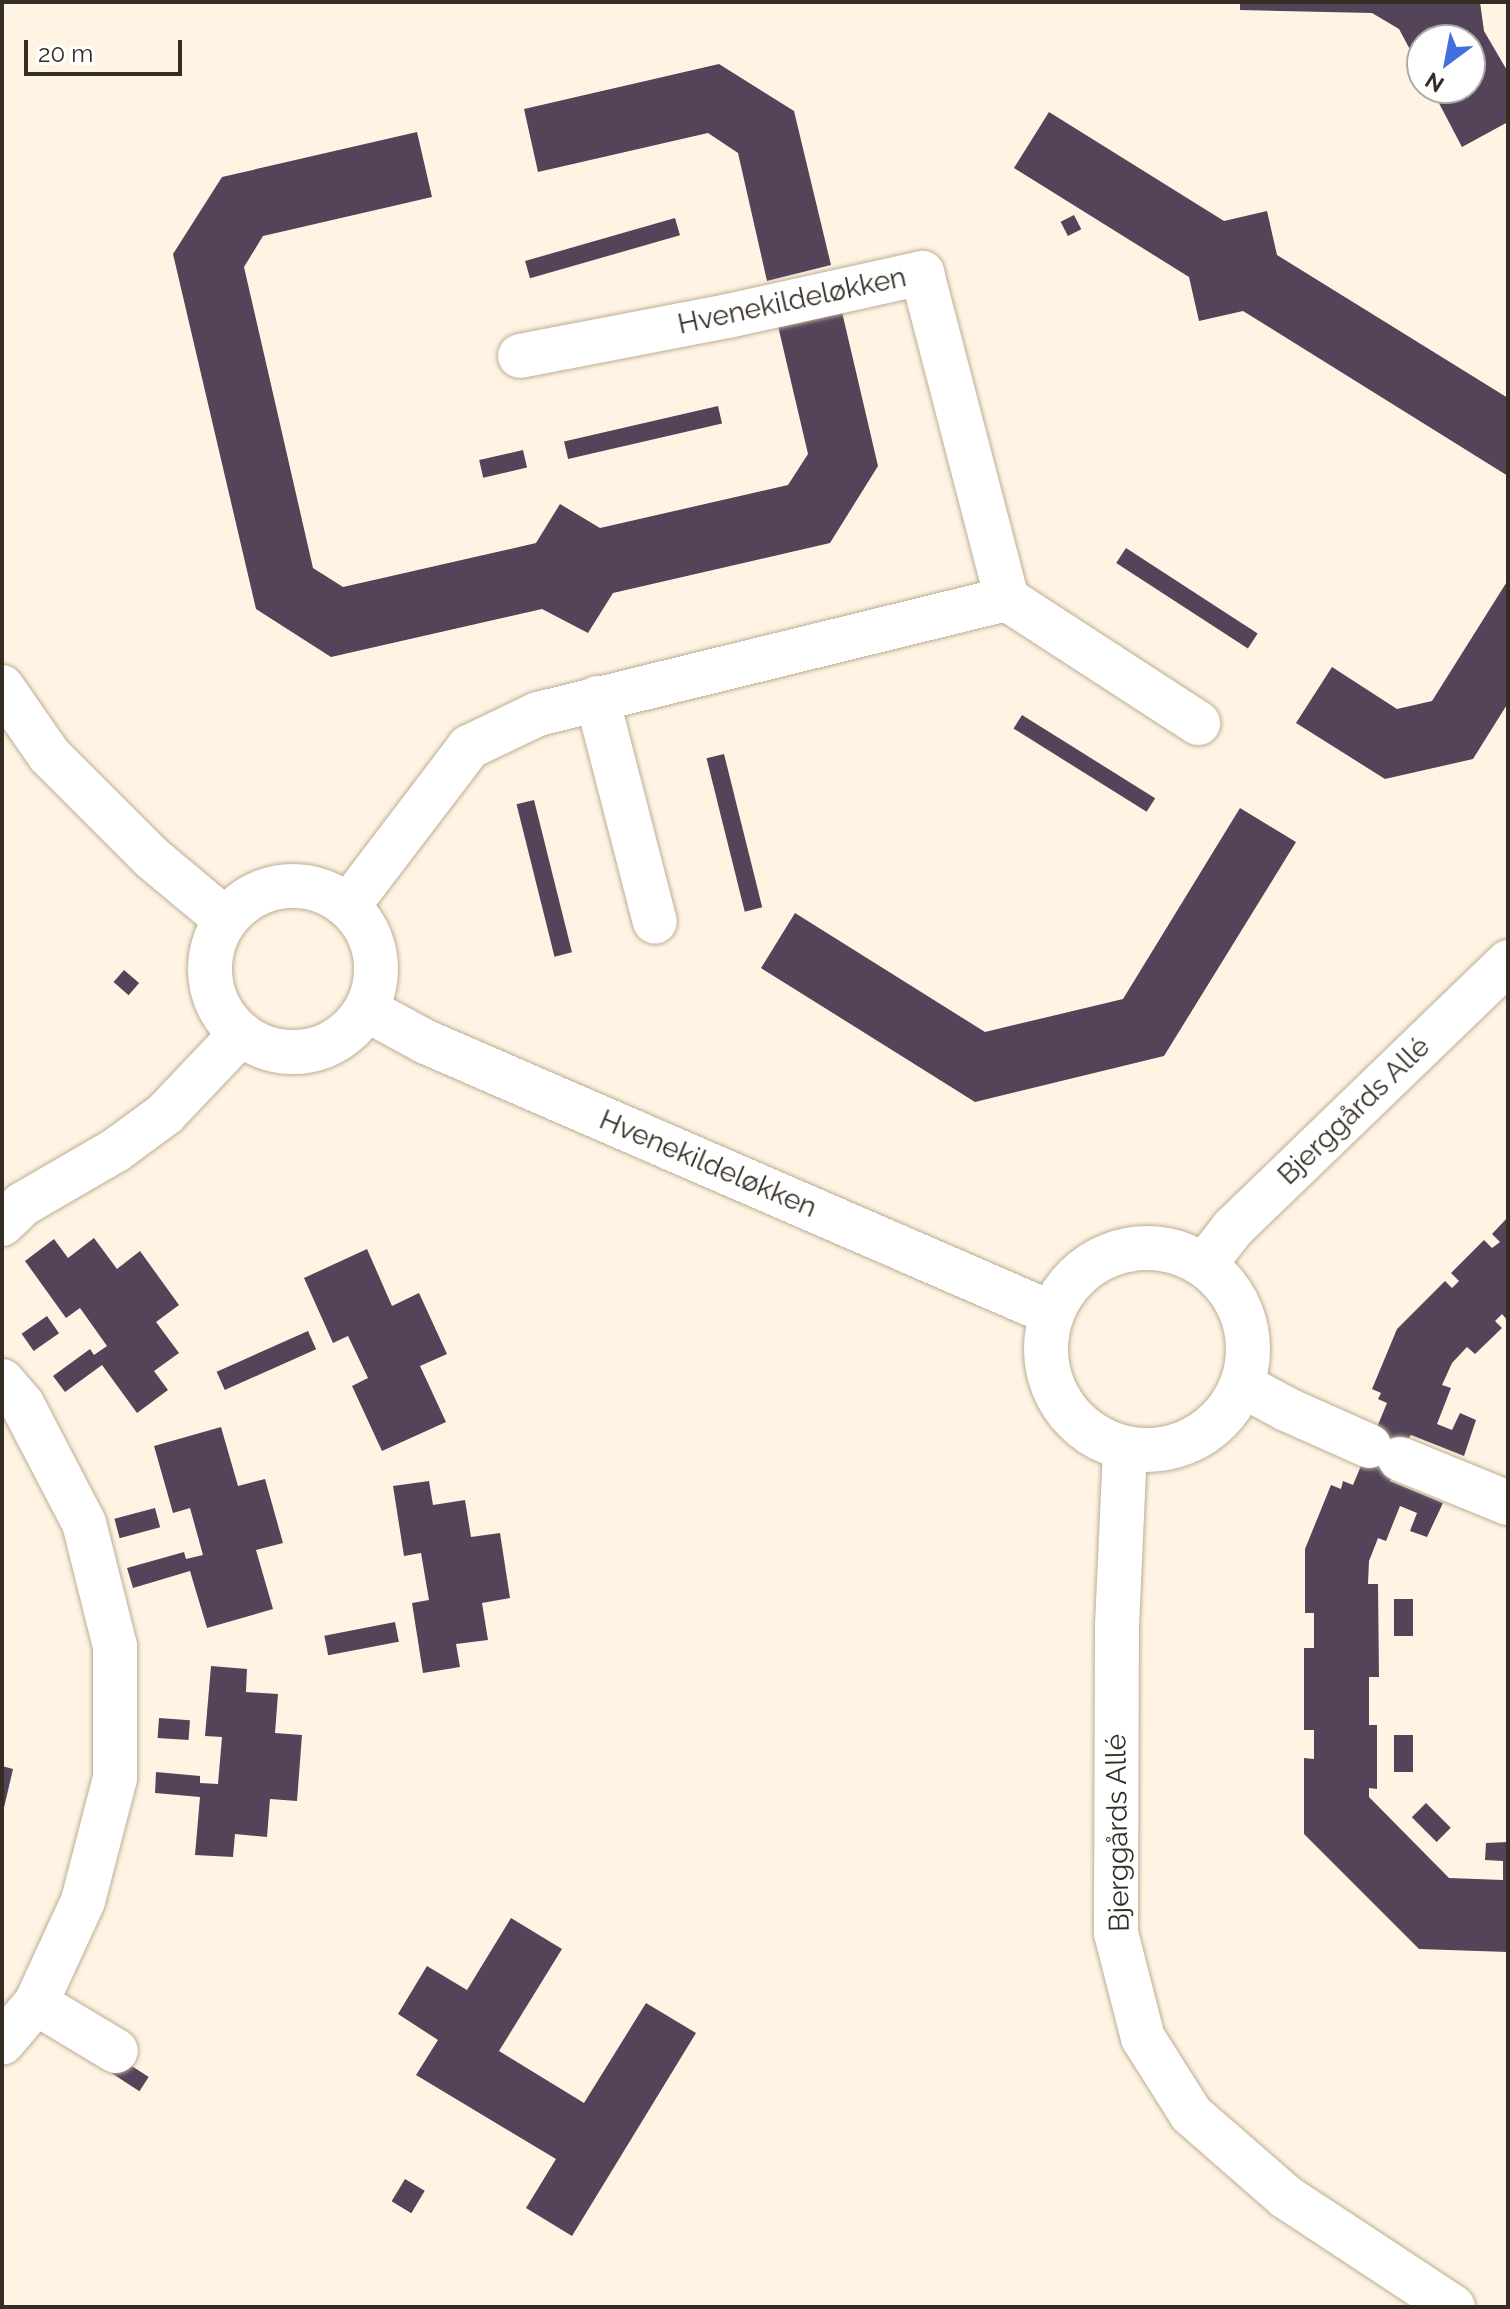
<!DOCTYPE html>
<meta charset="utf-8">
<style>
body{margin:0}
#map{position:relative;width:1510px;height:2309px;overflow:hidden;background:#fff4e4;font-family:Raleway,sans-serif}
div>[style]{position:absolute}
.building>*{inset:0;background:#53445a;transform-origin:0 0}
.roads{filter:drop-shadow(0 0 2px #bead93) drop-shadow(0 0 2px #bead93)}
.street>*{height:44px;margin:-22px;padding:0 22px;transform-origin:22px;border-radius:22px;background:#fff}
.street>.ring{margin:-22px;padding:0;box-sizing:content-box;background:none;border:44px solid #fff;border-radius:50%}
.secondary>*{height:44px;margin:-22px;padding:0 22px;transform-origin:22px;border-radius:22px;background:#fff}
span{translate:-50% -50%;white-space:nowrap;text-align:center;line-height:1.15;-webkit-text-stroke:8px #fff;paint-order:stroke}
.street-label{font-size:28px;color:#342d23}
.frame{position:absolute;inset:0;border:4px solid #342d23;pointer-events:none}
.north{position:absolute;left:1406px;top:24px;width:80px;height:80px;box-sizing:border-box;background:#fff;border:2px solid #aeaba7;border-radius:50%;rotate:212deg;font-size:22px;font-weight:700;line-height:32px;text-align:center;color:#342d23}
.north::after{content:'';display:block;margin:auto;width:28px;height:36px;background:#4370e1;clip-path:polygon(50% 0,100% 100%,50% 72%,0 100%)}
.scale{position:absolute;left:24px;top:40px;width:158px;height:36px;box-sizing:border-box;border:4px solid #342d23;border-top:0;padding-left:10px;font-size:24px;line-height:28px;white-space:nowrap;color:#342d23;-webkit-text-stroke:6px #fff;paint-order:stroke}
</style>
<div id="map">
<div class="building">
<div style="clip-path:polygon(1240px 2px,1480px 2px,1484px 31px,1508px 72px,1508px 122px,1462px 147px,1431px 88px,1470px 88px,1470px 40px,1422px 40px,1422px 72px,1399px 29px,1372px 13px,1240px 10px)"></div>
<div style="clip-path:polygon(719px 64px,794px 111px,831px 265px,767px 281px,738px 153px,708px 133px,538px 172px,524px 109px)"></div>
<div style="clip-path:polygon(1049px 112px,1224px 221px,1267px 211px,1277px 255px,1508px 398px,1508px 476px,1243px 311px,1199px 321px,1189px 277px,1014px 168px)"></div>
<div style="clip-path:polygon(417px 132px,432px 197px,263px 236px,244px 267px,313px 568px,343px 587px,536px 543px,560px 504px,600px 528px,788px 485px,808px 454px,778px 326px,842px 312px,878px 466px,830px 543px,613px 593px,588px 633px,542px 609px,331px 657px,256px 609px,173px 254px,222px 177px)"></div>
<div style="left:1074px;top:215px;width:16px;height:15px;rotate:63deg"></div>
<div style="left:675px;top:218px;width:18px;height:156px;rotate:74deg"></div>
<div style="left:718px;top:406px;width:18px;height:158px;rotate:77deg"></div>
<div style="left:523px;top:450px;width:18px;height:45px;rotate:77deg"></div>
<div style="left:1126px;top:548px;width:157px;height:18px;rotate:33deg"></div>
<div style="clip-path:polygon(1508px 580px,1508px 703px,1473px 759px,1385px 779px,1296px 723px,1332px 667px,1397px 709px,1432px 701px)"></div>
<div style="left:1022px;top:715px;width:157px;height:16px;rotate:32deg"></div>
<div style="left:724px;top:754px;width:158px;height:18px;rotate:76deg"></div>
<div style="left:534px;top:800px;width:157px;height:18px;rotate:76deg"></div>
<div style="clip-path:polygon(1240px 808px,1296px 842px,1164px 1056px,975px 1102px,761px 968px,795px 913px,985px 1032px,1123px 999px)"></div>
<div style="left:124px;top:970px;width:20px;height:16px;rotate:41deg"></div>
<div style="clip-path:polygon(1508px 1217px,1508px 1321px,1502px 1314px,1495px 1321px,1502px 1328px,1475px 1354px,1467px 1347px,1452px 1363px,1442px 1385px,1451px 1388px,1437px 1424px,1452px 1430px,1460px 1413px,1476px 1420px,1464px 1456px,1411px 1435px,1408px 1439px,1390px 1481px,1443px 1503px,1427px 1537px,1410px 1531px,1417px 1513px,1400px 1506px,1386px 1541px,1378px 1538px,1369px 1561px,1368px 1584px,1378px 1584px,1379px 1677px,1369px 1677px,1369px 1725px,1377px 1725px,1377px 1789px,1369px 1788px,1369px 1797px,1449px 1878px,1503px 1880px,1503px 1861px,1485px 1860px,1486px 1843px,1508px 1842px,1508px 1952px,1419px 1949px,1304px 1834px,1304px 1758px,1314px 1759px,1314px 1730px,1304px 1730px,1304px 1648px,1314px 1648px,1314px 1613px,1305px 1613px,1305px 1549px,1331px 1485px,1341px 1489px,1343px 1481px,1353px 1485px,1387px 1403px,1378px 1399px,1381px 1393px,1372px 1389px,1397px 1329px,1445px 1281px,1452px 1288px,1459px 1281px,1451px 1273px,1484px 1240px,1492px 1248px,1500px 1242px,1492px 1234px)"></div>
<div style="clip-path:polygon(94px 1238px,117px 1269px,140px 1251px,179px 1305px,156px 1322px,179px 1353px,154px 1371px,168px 1390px,137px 1413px,102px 1365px,65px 1392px,53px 1376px,90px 1349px,94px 1355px,107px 1346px,80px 1308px,66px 1318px,25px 1261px,54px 1239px,68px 1258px)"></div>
<div style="clip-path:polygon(367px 1249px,392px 1306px,419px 1293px,447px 1354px,420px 1366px,446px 1422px,382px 1451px,352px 1386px,368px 1378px,348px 1336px,333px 1343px,304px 1278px)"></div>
<div style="left:47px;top:1316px;width:21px;height:31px;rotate:55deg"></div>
<div style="left:308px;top:1331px;width:20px;height:100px;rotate:66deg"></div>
<div style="clip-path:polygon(221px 1427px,238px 1486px,265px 1479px,283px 1543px,256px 1550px,273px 1609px,207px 1628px,190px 1571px,133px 1588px,127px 1568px,184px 1552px,186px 1559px,203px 1555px,190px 1508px,173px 1513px,154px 1446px)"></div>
<div style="clip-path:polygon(429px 1481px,433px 1505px,465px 1500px,471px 1537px,500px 1533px,510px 1598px,482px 1603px,488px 1640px,456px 1644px,460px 1667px,423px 1673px,412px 1603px,429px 1600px,421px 1553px,404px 1556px,393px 1486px)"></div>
<div style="left:155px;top:1508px;width:20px;height:42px;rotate:75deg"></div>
<div style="left:1413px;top:1599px;width:37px;height:19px;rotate:90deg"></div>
<div style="left:395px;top:1622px;width:20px;height:72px;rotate:79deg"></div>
<div style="clip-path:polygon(211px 1666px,247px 1669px,246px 1692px,278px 1694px,275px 1733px,302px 1735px,297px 1801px,270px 1799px,267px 1837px,235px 1834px,233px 1857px,195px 1855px,200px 1797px,155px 1793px,156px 1772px,200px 1776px,200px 1783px,218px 1784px,222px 1737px,205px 1736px)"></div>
<div style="left:159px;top:1718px;width:31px;height:20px;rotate:4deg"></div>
<div style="left:1413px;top:1735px;width:37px;height:19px;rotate:90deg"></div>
<div style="clip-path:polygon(2px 1766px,13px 1769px,3px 1812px,2px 1812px)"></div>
<div style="left:1426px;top:1803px;width:35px;height:20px;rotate:45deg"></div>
<div style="clip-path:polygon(511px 1918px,562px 1949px,499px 2051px,584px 2103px,646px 2003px,696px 2033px,572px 2236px,526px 2208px,556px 2159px,416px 2075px,438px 2040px,398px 2014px,427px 1966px,467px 1990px)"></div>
<div style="left:121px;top:2059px;width:33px;height:17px;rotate:33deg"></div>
<div style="left:405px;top:2179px;width:23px;height:26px;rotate:31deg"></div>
</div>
<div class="roads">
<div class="street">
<div style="left:520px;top:356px;width:212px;rotate:-10.9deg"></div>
<div style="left:728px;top:316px;width:199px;rotate:-12.5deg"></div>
<div style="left:922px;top:273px;width:337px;rotate:75.4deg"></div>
<div style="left:1007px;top:599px;width:228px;rotate:33deg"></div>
<div style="left:2px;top:687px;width:83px;rotate:55.3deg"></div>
<div style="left:49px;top:755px;width:146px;rotate:45deg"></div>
<div style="left:152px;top:858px;width:95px;rotate:39.9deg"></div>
<div style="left:597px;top:698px;width:231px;rotate:75.5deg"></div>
<div class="ring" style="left:210px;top:886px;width:122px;height:122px"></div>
<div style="left:348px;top:906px;width:200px;rotate:-52.7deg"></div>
<div style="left:469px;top:747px;width:76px;rotate:-25.6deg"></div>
<div style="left:538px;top:714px;width:483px;rotate:-13.8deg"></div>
<div style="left:367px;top:1010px;width:67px;rotate:28.5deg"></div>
<div style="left:426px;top:1042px;width:681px;rotate:23.44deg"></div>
<div style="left:2px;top:1224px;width:29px;rotate:-44deg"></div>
<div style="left:23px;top:1204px;width:108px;rotate:-30.1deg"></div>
<div style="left:116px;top:1150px;width:61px;rotate:-36.3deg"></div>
<div style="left:165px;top:1114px;width:109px;rotate:-46.5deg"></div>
<div class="ring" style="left:1046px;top:1248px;width:158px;height:158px"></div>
<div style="left:2px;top:1381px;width:30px;rotate:49deg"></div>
<div style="left:22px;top:1404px;width:134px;rotate:62.5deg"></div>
<div style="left:84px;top:1523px;width:127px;rotate:75.9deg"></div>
<div style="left:115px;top:1646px;width:132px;rotate:90deg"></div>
<div style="left:115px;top:1778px;width:127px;rotate:104.6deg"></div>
<div style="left:83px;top:1901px;width:112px;rotate:114.7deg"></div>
<div style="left:36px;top:2003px;width:52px;rotate:130.4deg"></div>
<div style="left:1242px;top:1385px;width:50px;rotate:28.6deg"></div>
<div style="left:1286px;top:1409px;width:91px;rotate:24deg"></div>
<div style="left:1125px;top:1449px;width:179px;rotate:92.6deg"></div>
<div style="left:1117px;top:1628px;width:305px;rotate:90.2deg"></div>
<div style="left:1116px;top:1933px;width:108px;rotate:75.6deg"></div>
<div style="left:1143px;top:2038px;width:90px;rotate:57.7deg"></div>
<div style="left:1191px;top:2114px;width:126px;rotate:41.1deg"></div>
<div style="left:1286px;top:2197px;width:200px;rotate:33.4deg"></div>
<div style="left:1400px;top:1459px;width:117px;rotate:22.2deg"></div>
<div style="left:36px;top:2003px;width:93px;rotate:31deg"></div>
</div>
<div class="secondary">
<div style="left:1204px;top:1265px;width:47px;rotate:-51.9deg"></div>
<div style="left:1233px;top:1228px;width:383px;rotate:-44deg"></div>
</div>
</div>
<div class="street-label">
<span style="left:792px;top:301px;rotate:-12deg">Hvenekildeløkken</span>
<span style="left:1354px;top:1111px;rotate:-44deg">Bjerggårds Allé</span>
<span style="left:708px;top:1164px;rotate:23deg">Hvenekildeløkken</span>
<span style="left:1118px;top:1833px;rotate:-91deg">Bjerggårds Allé</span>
</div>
<div class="frame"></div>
<div class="north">N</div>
<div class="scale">20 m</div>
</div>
